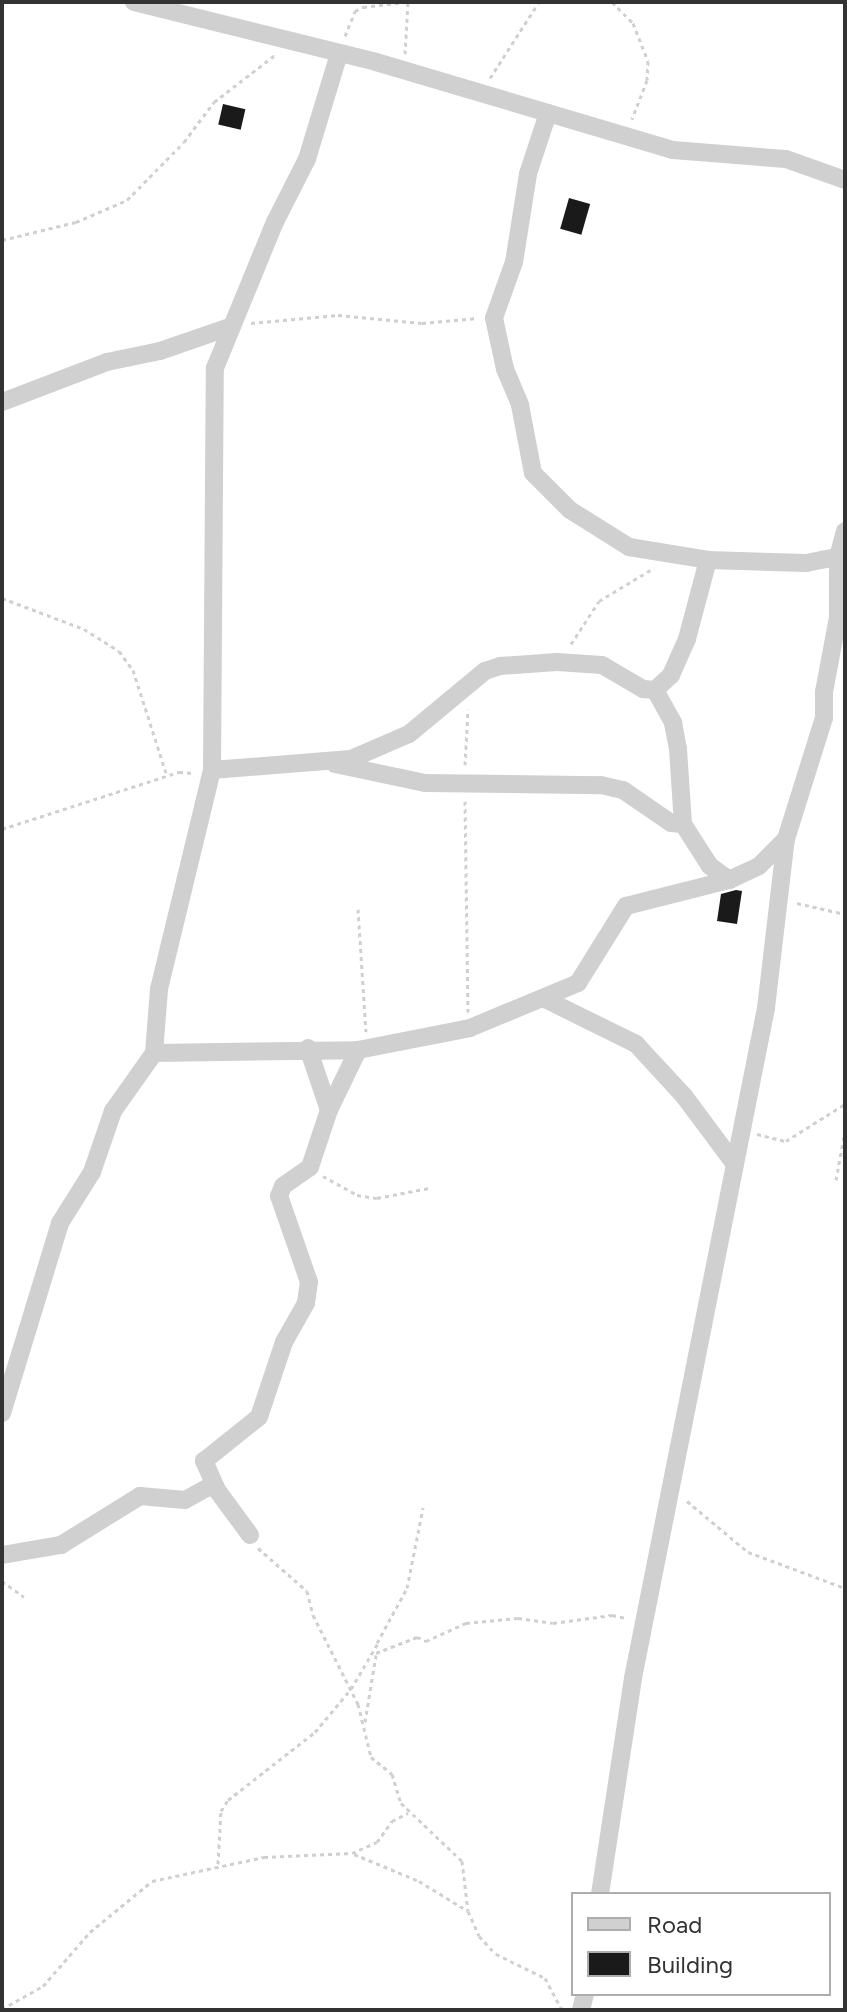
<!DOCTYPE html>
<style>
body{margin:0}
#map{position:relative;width:847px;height:2012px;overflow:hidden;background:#fff;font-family:Figtree,sans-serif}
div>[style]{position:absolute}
.building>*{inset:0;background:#1a1a1a;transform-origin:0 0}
.path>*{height:3px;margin-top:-1.5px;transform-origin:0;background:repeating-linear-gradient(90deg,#d0d0d0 0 4px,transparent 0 8px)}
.street>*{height:18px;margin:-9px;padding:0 9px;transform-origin:9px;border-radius:9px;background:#d0d0d0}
span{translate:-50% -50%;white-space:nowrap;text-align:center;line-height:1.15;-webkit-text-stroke:8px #fff;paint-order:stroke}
.frame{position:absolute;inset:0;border:4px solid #333;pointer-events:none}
.legend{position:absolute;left:571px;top:1892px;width:260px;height:104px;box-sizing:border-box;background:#fff;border:2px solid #adadad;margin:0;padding:10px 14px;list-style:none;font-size:24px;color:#333}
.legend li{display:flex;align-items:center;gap:16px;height:40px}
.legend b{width:40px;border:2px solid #adadad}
</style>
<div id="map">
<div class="building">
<div style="left:223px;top:104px;width:23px;height:21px;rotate:13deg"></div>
<div style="left:569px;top:198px;width:22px;height:32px;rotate:16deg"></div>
<div style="clip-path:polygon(736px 890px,742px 891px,737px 924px,717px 921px,721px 894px)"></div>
</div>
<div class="path">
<div style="left:612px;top:2px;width:30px;rotate:45deg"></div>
<div style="left:633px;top:23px;width:41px;rotate:68.5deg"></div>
<div style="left:648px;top:61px;width:19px;rotate:93deg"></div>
<div style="left:647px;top:80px;width:42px;rotate:111deg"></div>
<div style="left:345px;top:36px;width:27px;rotate:-68deg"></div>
<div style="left:355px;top:11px;width:9px;rotate:-27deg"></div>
<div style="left:363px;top:7px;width:42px;rotate:-6.8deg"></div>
<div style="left:405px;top:54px;width:52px;rotate:-86.7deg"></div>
<div style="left:490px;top:78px;width:90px;rotate:-57.2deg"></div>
<div style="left:2px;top:240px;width:76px;rotate:-13.7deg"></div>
<div style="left:76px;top:222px;width:56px;rotate:-23.3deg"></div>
<div style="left:127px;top:200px;width:81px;rotate:-45.5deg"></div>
<div style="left:184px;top:142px;width:50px;rotate:-53.1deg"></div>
<div style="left:214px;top:102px;width:77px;rotate:-37.6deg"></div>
<div style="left:251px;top:323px;width:87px;rotate:-5.3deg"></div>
<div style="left:338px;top:315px;width:84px;rotate:5.4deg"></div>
<div style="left:422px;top:323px;width:56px;rotate:-5.1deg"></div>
<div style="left:2px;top:598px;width:88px;rotate:20.7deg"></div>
<div style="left:84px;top:629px;width:41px;rotate:32.2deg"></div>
<div style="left:119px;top:651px;width:24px;rotate:54deg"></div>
<div style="left:133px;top:670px;width:111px;rotate:72.2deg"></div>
<div style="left:571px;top:644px;width:51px;rotate:-56.9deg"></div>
<div style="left:599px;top:601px;width:64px;rotate:-31deg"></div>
<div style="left:465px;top:765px;width:56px;rotate:-86.9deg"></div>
<div style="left:465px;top:801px;width:211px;rotate:89.2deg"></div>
<div style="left:2px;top:829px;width:186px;rotate:-17.9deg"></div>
<div style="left:179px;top:772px;width:15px;rotate:4deg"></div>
<div style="left:797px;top:903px;width:49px;rotate:12.9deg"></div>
<div style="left:358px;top:909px;width:123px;rotate:86.3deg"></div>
<div style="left:757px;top:1134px;width:30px;rotate:14deg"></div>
<div style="left:786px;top:1141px;width:70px;rotate:-32.1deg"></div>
<div style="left:323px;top:1176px;width:39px;rotate:29deg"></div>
<div style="left:357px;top:1195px;width:20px;rotate:9deg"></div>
<div style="left:377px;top:1198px;width:53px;rotate:-10.9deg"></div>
<div style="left:836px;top:1180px;width:50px;rotate:-79.6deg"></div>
<div style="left:687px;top:1501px;width:80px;rotate:39.9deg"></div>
<div style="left:748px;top:1552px;width:103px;rotate:20.4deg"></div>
<div style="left:258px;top:1548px;width:65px;rotate:41.3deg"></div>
<div style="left:307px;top:1591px;width:25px;rotate:76deg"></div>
<div style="left:313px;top:1615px;width:100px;rotate:63.2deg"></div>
<div style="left:358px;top:1704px;width:55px;rotate:76.2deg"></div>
<div style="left:371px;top:1757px;width:27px;rotate:39deg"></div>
<div style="left:392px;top:1774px;width:30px;rotate:73deg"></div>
<div style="left:401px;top:1803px;width:84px;rotate:43.6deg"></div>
<div style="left:462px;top:1861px;width:50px;rotate:83.2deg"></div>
<div style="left:468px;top:1911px;width:27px;rotate:66deg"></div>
<div style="left:479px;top:1936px;width:25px;rotate:47deg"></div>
<div style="left:496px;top:1954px;width:55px;rotate:26.1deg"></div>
<div style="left:545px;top:1978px;width:36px;rotate:62deg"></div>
<div style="left:2px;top:1581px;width:27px;rotate:36deg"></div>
<div style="left:377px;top:1643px;width:63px;rotate:-61.4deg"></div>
<div style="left:407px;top:1588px;width:82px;rotate:-78.7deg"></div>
<div style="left:376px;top:1653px;width:44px;rotate:-21.3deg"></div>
<div style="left:417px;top:1637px;width:10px;rotate:24deg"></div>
<div style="left:426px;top:1641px;width:44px;rotate:-24.2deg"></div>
<div style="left:466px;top:1623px;width:52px;rotate:-5.5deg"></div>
<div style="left:518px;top:1618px;width:35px;rotate:8deg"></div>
<div style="left:553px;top:1623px;width:60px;rotate:-7.7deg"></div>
<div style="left:612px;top:1615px;width:14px;rotate:12deg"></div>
<div style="left:365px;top:1722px;width:68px;rotate:-80.7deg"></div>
<div style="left:354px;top:1854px;width:70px;rotate:22.6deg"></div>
<div style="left:419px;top:1881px;width:57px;rotate:31.5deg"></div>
<div style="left:218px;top:1864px;width:53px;rotate:-86.8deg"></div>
<div style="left:221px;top:1811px;width:13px;rotate:-58deg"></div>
<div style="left:228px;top:1800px;width:110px;rotate:-38deg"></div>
<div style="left:315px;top:1732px;width:56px;rotate:-50.1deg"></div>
<div style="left:351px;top:1689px;width:53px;rotate:-59.6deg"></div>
<div style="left:2px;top:2009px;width:47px;rotate:-29.3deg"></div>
<div style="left:43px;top:1986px;width:72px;rotate:-49deg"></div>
<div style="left:90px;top:1932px;width:80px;rotate:-39.4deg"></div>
<div style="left:152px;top:1881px;width:115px;rotate:-12.1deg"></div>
<div style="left:264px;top:1857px;width:88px;rotate:-2.6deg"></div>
<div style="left:352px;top:1853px;width:27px;rotate:-24deg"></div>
<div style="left:377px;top:1842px;width:26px;rotate:-54deg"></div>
<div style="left:392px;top:1821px;width:18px;rotate:-27deg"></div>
</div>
<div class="street">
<div style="left:134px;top:2px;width:249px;rotate:13.9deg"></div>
<div style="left:376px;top:62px;width:310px;rotate:16.5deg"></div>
<div style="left:673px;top:150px;width:113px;rotate:4.6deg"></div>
<div style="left:786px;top:159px;width:63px;rotate:19.6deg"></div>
<div style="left:548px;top:113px;width:64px;rotate:108.2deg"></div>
<div style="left:528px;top:174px;width:89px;rotate:99deg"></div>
<div style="left:514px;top:262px;width:59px;rotate:109.7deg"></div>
<div style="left:494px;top:318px;width:52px;rotate:77.8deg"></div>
<div style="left:505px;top:369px;width:39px;rotate:67deg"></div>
<div style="left:520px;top:405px;width:69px;rotate:79.2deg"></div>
<div style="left:533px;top:473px;width:52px;rotate:45deg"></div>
<div style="left:570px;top:510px;width:70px;rotate:32.1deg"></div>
<div style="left:629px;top:547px;width:80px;rotate:9.3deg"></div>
<div style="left:708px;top:560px;width:98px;rotate:1.8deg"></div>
<div style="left:806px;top:563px;width:33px;rotate:-11deg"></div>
<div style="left:2px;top:402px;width:112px;rotate:-20.9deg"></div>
<div style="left:107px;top:362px;width:54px;rotate:-11.7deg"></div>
<div style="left:160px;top:351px;width:76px;rotate:-19.1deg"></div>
<div style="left:655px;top:690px;width:38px;rotate:61deg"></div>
<div style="left:673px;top:723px;width:26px;rotate:79deg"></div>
<div style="left:678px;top:749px;width:75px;rotate:86.2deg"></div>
<div style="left:683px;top:824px;width:50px;rotate:57.3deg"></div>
<div style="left:710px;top:866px;width:24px;rotate:36deg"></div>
<div style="left:335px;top:764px;width:92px;rotate:11.9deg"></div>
<div style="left:425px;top:783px;width:176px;rotate:0.7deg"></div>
<div style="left:601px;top:785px;width:23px;rotate:13deg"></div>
<div style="left:623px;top:790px;width:58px;rotate:34.5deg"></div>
<div style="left:671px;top:823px;width:12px;rotate:5deg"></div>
<div style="left:212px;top:770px;width:139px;rotate:-4.5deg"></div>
<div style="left:351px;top:759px;width:63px;rotate:-23.3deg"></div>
<div style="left:409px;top:734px;width:99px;rotate:-39.7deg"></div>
<div style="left:485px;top:671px;width:16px;rotate:-18deg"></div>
<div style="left:500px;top:666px;width:57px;rotate:-4deg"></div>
<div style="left:557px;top:662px;width:45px;rotate:3.8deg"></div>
<div style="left:602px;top:665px;width:48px;rotate:30.3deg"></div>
<div style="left:643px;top:689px;width:12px;rotate:5deg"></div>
<div style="left:655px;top:690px;width:22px;rotate:-43deg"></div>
<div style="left:671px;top:675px;width:39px;rotate:-66deg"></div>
<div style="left:687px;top:639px;width:82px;rotate:-75.1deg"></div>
<div style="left:545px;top:999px;width:102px;rotate:26.3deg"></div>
<div style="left:636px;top:1044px;width:71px;rotate:47.3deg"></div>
<div style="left:684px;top:1096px;width:84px;rotate:53.3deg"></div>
<div style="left:308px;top:1048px;width:65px;rotate:71.3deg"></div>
<div style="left:154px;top:1053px;width:204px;rotate:-0.8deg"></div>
<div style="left:358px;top:1050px;width:114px;rotate:-11.1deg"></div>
<div style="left:470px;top:1028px;width:117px;rotate:-22.6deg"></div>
<div style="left:578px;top:983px;width:91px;rotate:-58.1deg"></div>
<div style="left:626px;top:906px;width:106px;rotate:-14.2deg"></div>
<div style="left:729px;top:880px;width:33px;rotate:-25deg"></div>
<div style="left:759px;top:866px;width:37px;rotate:-45deg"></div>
<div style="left:2px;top:1413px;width:199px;rotate:-73deg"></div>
<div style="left:60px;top:1223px;width:60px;rotate:-57.9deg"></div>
<div style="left:92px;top:1172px;width:65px;rotate:-71deg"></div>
<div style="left:113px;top:1111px;width:71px;rotate:-54.7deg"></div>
<div style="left:154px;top:1053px;width:64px;rotate:-85.5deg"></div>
<div style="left:159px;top:989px;width:225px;rotate:-76.4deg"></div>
<div style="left:212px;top:770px;width:402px;rotate:-89.6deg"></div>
<div style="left:215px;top:368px;width:158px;rotate:-67.7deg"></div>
<div style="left:275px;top:222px;width:71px;rotate:-63.1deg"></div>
<div style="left:307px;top:159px;width:110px;rotate:-73.1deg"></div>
<div style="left:250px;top:1535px;width:56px;rotate:-126.3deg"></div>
<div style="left:217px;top:1490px;width:32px;rotate:-114deg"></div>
<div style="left:204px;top:1461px;width:70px;rotate:-38.7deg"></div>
<div style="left:259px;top:1417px;width:79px;rotate:-71.6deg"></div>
<div style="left:284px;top:1342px;width:45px;rotate:-60.6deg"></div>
<div style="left:306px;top:1303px;width:21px;rotate:-82deg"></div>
<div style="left:309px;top:1282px;width:91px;rotate:-109.2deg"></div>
<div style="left:279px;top:1196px;width:11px;rotate:-68deg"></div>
<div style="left:283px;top:1186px;width:33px;rotate:-35deg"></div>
<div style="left:310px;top:1167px;width:60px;rotate:-71.6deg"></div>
<div style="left:329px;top:1110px;width:67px;rotate:-64.2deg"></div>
<div style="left:2px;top:1555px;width:60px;rotate:-9.6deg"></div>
<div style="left:61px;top:1545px;width:93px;rotate:-31.8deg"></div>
<div style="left:140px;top:1496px;width:45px;rotate:5.1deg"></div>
<div style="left:185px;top:1500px;width:33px;rotate:-29deg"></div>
<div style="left:600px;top:1894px;width:219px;rotate:-81.3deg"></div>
<div style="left:633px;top:1678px;width:683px;rotate:-78.77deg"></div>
<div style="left:766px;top:1008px;width:170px;rotate:-83.3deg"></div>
<div style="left:786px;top:839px;width:127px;rotate:-72.6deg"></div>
<div style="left:824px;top:718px;width:26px;rotate:-90deg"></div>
<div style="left:824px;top:692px;width:76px;rotate:-79.4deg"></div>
<div style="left:838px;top:617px;width:60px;rotate:-90deg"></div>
<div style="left:838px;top:557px;width:27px;rotate:-75deg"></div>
<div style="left:581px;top:2010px;width:16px;rotate:-76deg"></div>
</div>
<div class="frame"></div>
<ul class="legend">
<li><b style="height:10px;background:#d0d0d0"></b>Road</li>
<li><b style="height:22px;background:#1a1a1a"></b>Building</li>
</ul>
</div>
